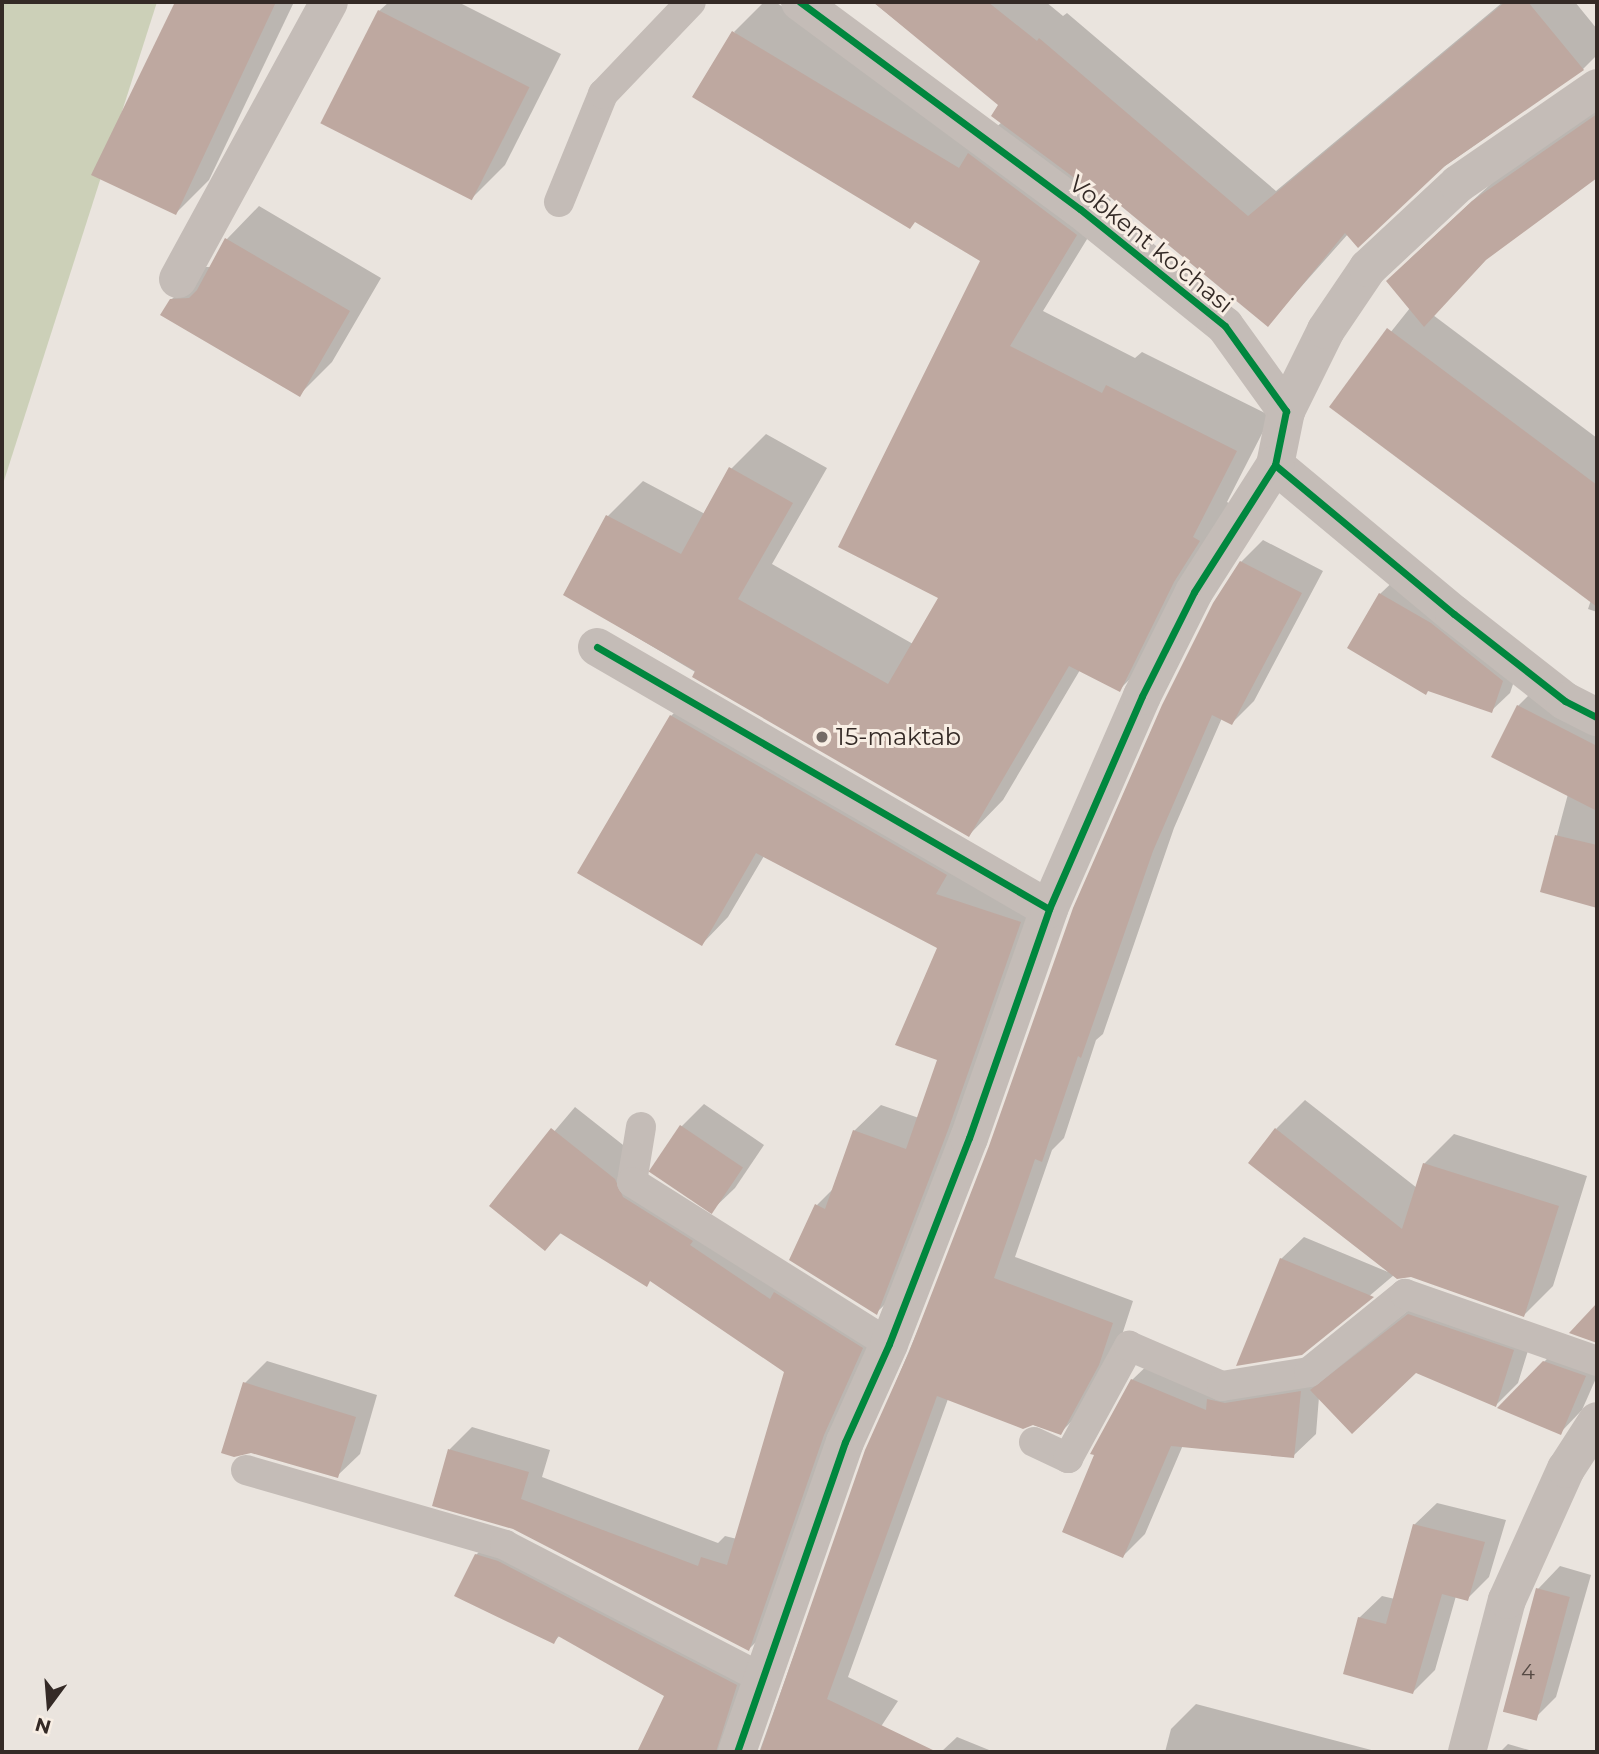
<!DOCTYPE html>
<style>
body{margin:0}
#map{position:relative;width:1599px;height:1754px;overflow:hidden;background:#eae4de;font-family:Montserrat,sans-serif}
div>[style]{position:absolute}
.green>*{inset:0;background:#ccd0b8}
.shadow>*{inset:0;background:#0003}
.building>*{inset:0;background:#bea8a0;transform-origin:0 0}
.lane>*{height:30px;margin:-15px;padding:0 15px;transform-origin:15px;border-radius:15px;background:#c4bcb7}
.street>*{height:38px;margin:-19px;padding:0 19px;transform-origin:19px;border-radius:19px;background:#c4bcb7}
.cycleway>*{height:7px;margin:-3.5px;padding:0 3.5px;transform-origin:3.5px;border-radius:3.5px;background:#00873e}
.dots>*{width:19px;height:19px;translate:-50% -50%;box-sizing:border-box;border:4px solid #f8eee4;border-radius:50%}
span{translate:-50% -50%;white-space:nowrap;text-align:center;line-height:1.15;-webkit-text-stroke:6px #f8eee4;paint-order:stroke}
.number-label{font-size:21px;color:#564a44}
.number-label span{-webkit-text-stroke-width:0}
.street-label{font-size:24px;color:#342a26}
.poi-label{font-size:24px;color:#342a26}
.left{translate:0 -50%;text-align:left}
.frame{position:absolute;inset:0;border:4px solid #342a26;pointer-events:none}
.north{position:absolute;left:14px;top:1670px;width:70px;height:70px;-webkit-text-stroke:5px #f8eee4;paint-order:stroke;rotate:196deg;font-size:19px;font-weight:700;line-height:28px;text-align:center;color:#342a26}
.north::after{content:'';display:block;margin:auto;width:24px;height:32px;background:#342a26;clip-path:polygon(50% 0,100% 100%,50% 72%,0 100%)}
</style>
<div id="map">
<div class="green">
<div style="clip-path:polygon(2px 2px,157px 2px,2px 487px)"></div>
</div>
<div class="shadow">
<div style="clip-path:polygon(176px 2px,294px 2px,209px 180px,176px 213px,93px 174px)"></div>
<div style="clip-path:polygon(389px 2px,458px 2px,561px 54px,505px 165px,472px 198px,379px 11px)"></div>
<div style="clip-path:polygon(764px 2px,775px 2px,991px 132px,1002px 122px,1000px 104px,873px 2px,1046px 2px,1063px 16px,1067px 13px,1276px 191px,1503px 2px,1575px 2px,1597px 29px,1597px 55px,1583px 69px,1348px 234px,1268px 324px,1105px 190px,1102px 193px,1111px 200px,1043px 311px,1135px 358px,1142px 352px,1271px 416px,1227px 502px,1234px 506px,1154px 655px,1119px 690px,1080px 670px,1003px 800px,969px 835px,566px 595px,608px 516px,643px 481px,705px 514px,731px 469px,766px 434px,827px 468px,772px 564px,913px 644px,940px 598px,982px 261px,734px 32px)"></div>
<div style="clip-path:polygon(1597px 109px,1597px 176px,1490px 255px,1433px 315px,1597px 438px,1597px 612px,1588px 609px,1591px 600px,1331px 407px,1410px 308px,1410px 259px,1496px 179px)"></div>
<div style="clip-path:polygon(259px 206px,381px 278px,332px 362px,300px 394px,171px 300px,204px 267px,212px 267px,227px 239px)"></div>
<div style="clip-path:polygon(1263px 540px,1323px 571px,1254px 701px,1232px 723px,1222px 718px,1174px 828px,1103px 1034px,1096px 1040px,1064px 1138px,1052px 1150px,1015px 1257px,1133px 1301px,1120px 1341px,1082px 1411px,1060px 1433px,948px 1399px,848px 1677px,898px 1701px,864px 1752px,639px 1752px,666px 1695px,560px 1635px,554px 1642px,476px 1555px,498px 1533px,758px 1663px,753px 1752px,760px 1750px,867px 1451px,1241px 562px)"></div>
<div style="clip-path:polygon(1399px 576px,1521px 661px,1510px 693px,1491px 711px,1380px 594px)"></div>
<div style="clip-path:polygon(1545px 679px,1597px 706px,1597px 907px,1542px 891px,1568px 794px,1518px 706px)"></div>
<div style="clip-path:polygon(698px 689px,1047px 896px,903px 1287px,876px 1313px,817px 1205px,834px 1188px,854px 1131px,881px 1105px,919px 1118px,939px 1059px,939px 947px,764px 856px,728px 917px,702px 944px,580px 872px,671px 716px)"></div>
<div style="clip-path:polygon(1305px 1100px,1417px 1188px,1424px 1164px,1454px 1134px,1587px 1176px,1553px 1286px,1524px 1315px,1411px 1276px,1394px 1275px,1301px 1354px,1281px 1259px,1304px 1237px,1388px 1272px,1276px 1129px)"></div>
<div style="clip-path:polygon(704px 1104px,764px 1145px,735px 1188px,712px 1210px,654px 1173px,682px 1126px)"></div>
<div style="clip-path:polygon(575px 1107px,637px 1156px,645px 1175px,884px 1326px,771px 1627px,749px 1649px,513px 1528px,434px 1504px,450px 1449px,472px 1427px,550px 1450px,542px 1477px,718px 1543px,725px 1536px,737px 1539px,786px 1371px,651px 1280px,562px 1232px,545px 1249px,491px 1206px)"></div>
<div style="clip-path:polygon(1432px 1292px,1535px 1328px,1518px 1383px,1496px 1405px,1416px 1371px,1319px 1397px,1316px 1434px,1293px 1456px,1183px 1445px,1145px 1534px,1123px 1556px,1132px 1380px,1155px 1358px,1222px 1386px,1334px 1368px)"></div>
<div style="clip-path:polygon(1566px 1339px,1597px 1350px,1597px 1376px,1582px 1410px,1560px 1433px,1544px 1362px)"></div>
<div style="clip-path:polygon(267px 1361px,377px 1395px,360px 1454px,337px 1476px,245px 1383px)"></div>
<div style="clip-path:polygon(1437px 1503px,1506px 1520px,1489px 1577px,1467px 1599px,1456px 1596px,1435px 1670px,1413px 1692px,1359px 1618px,1382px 1596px,1395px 1599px,1414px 1525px)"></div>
<div style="clip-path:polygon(1560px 1566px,1591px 1575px,1556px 1697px,1534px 1719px,1538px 1589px)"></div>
<div style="clip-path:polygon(1196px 1704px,1379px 1752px,1165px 1752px,1171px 1729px)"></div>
<div style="clip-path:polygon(957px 1737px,994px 1752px,941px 1752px)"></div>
<div style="clip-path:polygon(1508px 1744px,1536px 1752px,1500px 1752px)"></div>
</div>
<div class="building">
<div style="clip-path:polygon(175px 2px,276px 2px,176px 215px,91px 175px)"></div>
<div style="clip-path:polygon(873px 2px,988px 2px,1037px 41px,1039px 38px,1248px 216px,1505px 2px,1528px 2px,1584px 70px,1445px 166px,1358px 248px,1345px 233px,1268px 327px,1104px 192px,1100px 197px,991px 116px,998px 105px)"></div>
<div style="left:378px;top:10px;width:170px;height:127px;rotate:27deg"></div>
<div style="clip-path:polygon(732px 31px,959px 168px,968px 153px,1077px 235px,1010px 346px,1102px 393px,1106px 385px,1237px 451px,1193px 537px,1200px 541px,1174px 582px,1120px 692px,1069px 666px,969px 837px,692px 677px,695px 671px,563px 595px,606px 515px,681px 554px,729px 467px,793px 503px,738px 599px,888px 684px,938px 598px,838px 547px,980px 261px,915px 222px,910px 229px,692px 97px)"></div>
<div style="clip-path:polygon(1597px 114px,1597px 178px,1486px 260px,1424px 327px,1386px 281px,1472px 201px)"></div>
<div style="clip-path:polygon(225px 238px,350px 311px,300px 397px,160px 315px,170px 299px,189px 298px,197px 290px)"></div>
<div style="clip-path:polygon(1387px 328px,1597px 485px,1597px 607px,1329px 407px)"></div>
<div style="clip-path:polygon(1240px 561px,1302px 593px,1232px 725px,1212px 715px,1153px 851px,1081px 1058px,1078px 1056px,1042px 1162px,1035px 1159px,994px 1278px,1113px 1323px,1099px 1365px,1061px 1435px,1033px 1425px,1023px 1429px,937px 1396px,827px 1699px,937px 1752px,760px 1752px,865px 1450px,909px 1352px,989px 1146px,1073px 908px,1162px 705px,1213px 603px)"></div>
<div style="clip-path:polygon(1379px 593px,1431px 623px,1503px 681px,1492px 713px,1428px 691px,1426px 695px,1347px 648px)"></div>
<div style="clip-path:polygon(1517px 705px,1597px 746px,1597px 811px,1491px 757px)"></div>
<div style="clip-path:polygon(670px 715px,947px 875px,936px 894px,1021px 922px,948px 1130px,877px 1315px,789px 1260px,815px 1204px,825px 1209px,853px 1130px,906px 1149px,937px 1060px,895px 1045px,937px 948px,756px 853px,702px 946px,577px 873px)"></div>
<div style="clip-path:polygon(1555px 835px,1597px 845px,1597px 908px,1540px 892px)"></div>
<div style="left:680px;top:1125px;width:76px;height:56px;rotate:34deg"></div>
<div style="clip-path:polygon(551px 1128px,615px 1179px,623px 1197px,693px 1241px,690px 1245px,770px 1299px,774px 1292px,863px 1348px,824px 1435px,749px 1651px,513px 1529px,432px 1506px,448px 1449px,529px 1472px,521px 1499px,698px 1566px,701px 1557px,727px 1565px,784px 1372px,650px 1281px,647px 1287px,560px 1233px,545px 1251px,489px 1206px)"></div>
<div style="clip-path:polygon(1275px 1128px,1402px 1229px,1423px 1163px,1559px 1206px,1524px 1317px,1411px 1277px,1397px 1279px,1248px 1163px)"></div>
<div style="clip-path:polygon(1280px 1258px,1374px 1297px,1302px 1355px,1236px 1366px)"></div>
<div style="clip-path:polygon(1597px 1303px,1597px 1343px,1569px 1333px)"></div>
<div style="clip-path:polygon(1408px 1314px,1514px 1350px,1496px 1407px,1416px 1373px,1352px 1434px,1310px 1390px)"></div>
<div style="clip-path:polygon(1543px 1361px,1586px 1376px,1561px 1435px,1497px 1408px)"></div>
<div style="clip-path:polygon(1131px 1379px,1206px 1410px,1207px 1399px,1225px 1403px,1301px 1391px,1294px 1458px,1171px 1446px,1123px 1558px,1062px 1532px,1094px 1455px,1090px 1454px)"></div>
<div style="clip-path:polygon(243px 1382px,356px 1417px,338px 1478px,251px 1453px,234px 1457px,221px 1453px)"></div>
<div style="clip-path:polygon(1413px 1524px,1485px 1542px,1468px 1601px,1442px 1594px,1413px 1694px,1343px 1674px,1358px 1617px,1386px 1624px)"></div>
<div style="clip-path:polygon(475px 1554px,498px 1561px,737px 1685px,716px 1752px,637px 1752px,664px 1696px,558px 1636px,554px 1644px,454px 1596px)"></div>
<div style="left:1536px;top:1588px;width:35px;height:128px;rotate:15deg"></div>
</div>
<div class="lane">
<div style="left:559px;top:202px;width:117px;rotate:-67.8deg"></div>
<div style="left:603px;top:94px;width:127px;rotate:-46.3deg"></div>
<div style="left:641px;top:1127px;width:56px;rotate:99.3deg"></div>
<div style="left:632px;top:1182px;width:304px;rotate:32.2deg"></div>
<div style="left:1034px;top:1442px;width:38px;rotate:25deg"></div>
<div style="left:1068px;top:1458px;width:128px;rotate:-61.4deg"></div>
<div style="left:1129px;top:1346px;width:101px;rotate:23.3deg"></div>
<div style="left:1222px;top:1386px;width:88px;rotate:-9.1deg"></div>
<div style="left:1309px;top:1372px;width:124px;rotate:-39.1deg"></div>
<div style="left:1405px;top:1294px;width:203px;rotate:19.2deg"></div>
<div style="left:246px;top:1470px;width:270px;rotate:16.1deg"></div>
<div style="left:505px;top:1545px;width:289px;rotate:27.4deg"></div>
</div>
<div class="street">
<div style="left:800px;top:2px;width:348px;rotate:36.5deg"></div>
<div style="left:1080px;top:209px;width:186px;rotate:38.9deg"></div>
<div style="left:1225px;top:326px;width:105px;rotate:54.3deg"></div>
<div style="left:1286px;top:411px;width:55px;rotate:101.5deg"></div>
<div style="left:1275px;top:465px;width:233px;rotate:39.8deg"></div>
<div style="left:1454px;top:614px;width:141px;rotate:38.1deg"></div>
<div style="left:1565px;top:701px;width:36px;rotate:27deg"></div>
<div style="left:178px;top:279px;width:315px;rotate:-61.4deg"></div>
<div style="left:1286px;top:411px;width:90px;rotate:-63.7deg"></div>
<div style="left:1326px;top:330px;width:75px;rotate:-55.9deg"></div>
<div style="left:1368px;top:268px;width:123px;rotate:-43deg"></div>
<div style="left:1458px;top:184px;width:169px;rotate:-34.6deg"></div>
<div style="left:597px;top:647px;width:522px;rotate:30.1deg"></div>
<div style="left:737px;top:1752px;width:328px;rotate:-70.8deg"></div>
<div style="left:845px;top:1442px;width:107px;rotate:-65.8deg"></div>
<div style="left:889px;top:1344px;width:221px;rotate:-68.8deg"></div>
<div style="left:969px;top:1138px;width:243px;rotate:-70.7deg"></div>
<div style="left:1049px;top:909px;width:232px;rotate:-66.4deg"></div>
<div style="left:1142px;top:696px;width:116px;rotate:-63.4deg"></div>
<div style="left:1194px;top:592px;width:151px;rotate:-57.5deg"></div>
<div style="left:1467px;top:1752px;width:157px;rotate:-75.3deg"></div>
<div style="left:1507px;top:1600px;width:144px;rotate:-65.8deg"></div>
<div style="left:1566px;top:1469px;width:57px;rotate:-57.1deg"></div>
</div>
<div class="cycleway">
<div style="left:800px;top:2px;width:348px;rotate:36.5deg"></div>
<div style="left:1080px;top:209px;width:186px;rotate:38.9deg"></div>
<div style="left:1225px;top:326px;width:105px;rotate:54.3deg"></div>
<div style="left:1286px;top:411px;width:55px;rotate:101.5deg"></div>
<div style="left:1275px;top:465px;width:233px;rotate:39.8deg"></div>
<div style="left:1454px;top:614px;width:141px;rotate:38.1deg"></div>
<div style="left:1565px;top:701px;width:36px;rotate:27deg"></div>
<div style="left:597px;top:647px;width:522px;rotate:30.1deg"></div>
<div style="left:737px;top:1752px;width:328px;rotate:-70.8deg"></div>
<div style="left:845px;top:1442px;width:107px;rotate:-65.8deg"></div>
<div style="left:889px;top:1344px;width:221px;rotate:-68.8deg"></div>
<div style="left:969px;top:1138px;width:243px;rotate:-70.7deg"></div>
<div style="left:1049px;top:909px;width:232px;rotate:-66.4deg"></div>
<div style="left:1142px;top:696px;width:116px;rotate:-63.4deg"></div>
<div style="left:1194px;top:592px;width:151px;rotate:-57.5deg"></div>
</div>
<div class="dots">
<div style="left:822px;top:737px;background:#746b66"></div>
</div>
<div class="number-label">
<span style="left:1528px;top:1672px">4</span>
</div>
<div class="street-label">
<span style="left:1151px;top:244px;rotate:39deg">Vobkent ko'chasi</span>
</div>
<div class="poi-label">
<span class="left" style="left:836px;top:737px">15-maktab</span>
</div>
<div class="frame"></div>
<div class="north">N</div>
</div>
